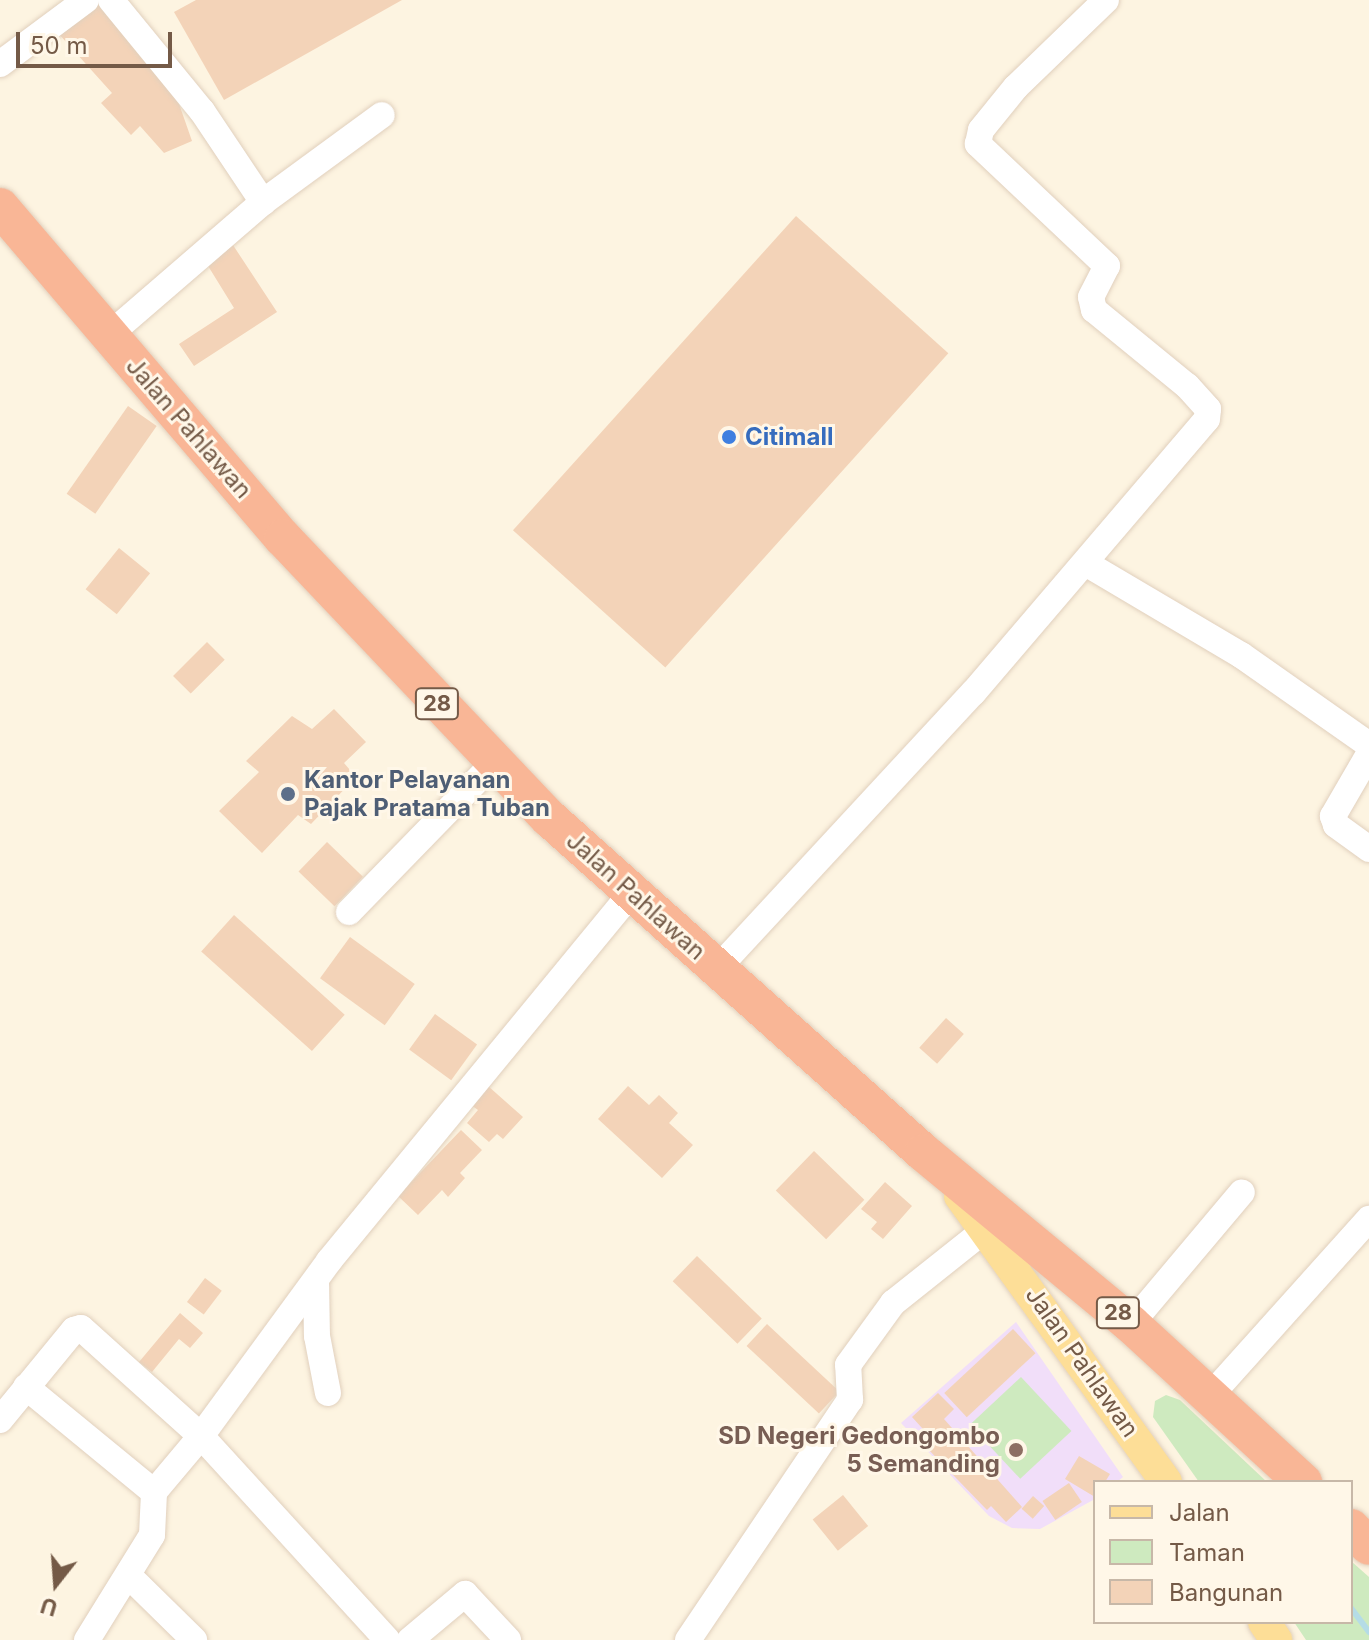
<!DOCTYPE html>
<style>
body{margin:0}
#map{position:relative;width:1369px;height:1640px;overflow:hidden;background:#fdf4e1;font-family:Inter,sans-serif}
div>[style]{position:absolute}
.education>*{inset:0;background:#f1def9}
.green>*{inset:0;background:#ceeabf;transform-origin:0 0}
.stream>*{height:6px;margin:-3px;padding:0 3px;transform-origin:3px;border-radius:3px;background:#b5dce6}
.building>*{inset:0;background:#f3d3b8;transform-origin:0 0}
.roads{filter:drop-shadow(0 0 2px #e1d0bd) drop-shadow(0 0 2px #e1d0bd)}
.minor>*{height:26px;margin:-13px;padding:0 13px;transform-origin:13px;border-radius:13px;background:#fff}
.major>*{height:32px;margin:-16px;padding:0 16px;transform-origin:16px;border-radius:16px;background:#fdde97}
.highway>*{height:38px;margin:-19px;padding:0 19px;transform-origin:19px;border-radius:19px;background:#f9b696}
.dots>*{width:22px;height:22px;translate:-50% -50%;box-sizing:border-box;border:4px solid #fff7e8;border-radius:50%}
span{translate:-50% -50%;white-space:nowrap;text-align:center;line-height:1.15;-webkit-text-stroke:6px #fff7e8;paint-order:stroke}
.shield-label span{padding:2px 6px;background:#fff7e8;border:2px solid;border-radius:6px;-webkit-text-stroke-width:0}
.shield-label{font-size:22px;color:#745a47;font-weight:700}
.street-label{font-size:24px;color:#745a47}
.shop-label{font-size:24px;color:#366cbe;font-weight:700}
.left{translate:0 -50%;text-align:left}
.service-label{font-size:24px;color:#4e5e75;font-weight:700}
.education-label{font-size:24px;color:#785e54;font-weight:700}
.right{translate:-100% -50%;text-align:right}
.legend{position:absolute;left:1093px;top:1480px;width:260px;height:144px;box-sizing:border-box;background:#fff7e8;border:2px solid #c7b8a8;margin:0;padding:10px 14px;list-style:none;font-size:24px;color:#745a47}
.legend li{display:flex;align-items:center;gap:16px;height:40px}
.legend b{width:40px;border:2px solid #c7b8a8}
.north{position:absolute;left:16px;top:1544px;width:80px;height:80px;-webkit-text-stroke:6px #fff7e8;paint-order:stroke;rotate:197deg;font-size:22px;font-weight:700;line-height:32px;text-align:center;color:#745a47}
.north::after{content:'';display:block;margin:auto;width:28px;height:36px;background:#745a47;clip-path:polygon(50% 0,100% 100%,50% 72%,0 100%)}
.scale{position:absolute;left:16px;top:32px;width:156px;height:36px;box-sizing:border-box;border:4px solid #745a47;border-top:0;padding-left:10px;font-size:24px;line-height:28px;white-space:nowrap;color:#745a47;-webkit-text-stroke:6px #fff7e8;paint-order:stroke}
</style>
<div id="map">
<div class="education">
<div style="clip-path:polygon(1016px 1322px,1123px 1477px,1117px 1482px,1095px 1482px,1095px 1499px,1040px 1529px,1012px 1528px,989px 1516px,901px 1423px)"></div>
</div>
<div class="green">
<div style="left:1021px;top:1377px;width:74px;height:70px;rotate:47deg"></div>
<div style="clip-path:polygon(1166px 1395px,1180px 1400px,1267px 1482px,1199px 1482px,1153px 1417px,1155px 1401px)"></div>
<div style="clip-path:polygon(1351px 1561px,1369px 1577px,1369px 1640px,1306px 1640px,1294px 1622px,1351px 1622px)"></div>
</div>
<div class="stream">
<div style="left:1351px;top:1608px;width:30px;rotate:53deg"></div>
</div>
<div class="building">
<div style="clip-path:polygon(103px 0,177px 98px,192px 141px,164px 153px,140px 126px,131px 135px,101px 103px,112px 93px,58px 33px)"></div>
<div style="clip-path:polygon(196px 0,402px 0,224px 100px,174px 12px)"></div>
<div style="left:796px;top:216px;width:205px;height:423px;rotate:42deg"></div>
<div style="clip-path:polygon(231px 242px,277px 312px,194px 366px,179px 344px,234px 308px,205px 261px)"></div>
<div style="left:128px;top:406px;width:35px;height:107px;rotate:35deg"></div>
<div style="left:119px;top:548px;width:40px;height:53px;rotate:39deg"></div>
<div style="left:207px;top:642px;width:25px;height:48px;rotate:45deg"></div>
<div style="clip-path:polygon(334px 709px,366px 742px,344px 763px,356px 777px,311px 824px,298px 815px,262px 853px,219px 811px,259px 772px,246px 761px,292px 716px,312px 729px)"></div>
<div style="left:327px;top:842px;width:50px;height:41px;rotate:44deg"></div>
<div style="left:234px;top:915px;width:149px;height:49px;rotate:42deg"></div>
<div style="left:350px;top:937px;width:80px;height:51px;rotate:36deg"></div>
<div style="left:435px;top:1014px;width:52px;height:44px;rotate:36deg"></div>
<div style="left:946px;top:1018px;width:24px;height:40px;rotate:42deg"></div>
<div style="clip-path:polygon(488px 1086px,523px 1117px,503px 1139px,497px 1134px,489px 1142px,467px 1123px,478px 1110px,471px 1105px)"></div>
<div style="clip-path:polygon(628px 1086px,649px 1105px,659px 1095px,678px 1113px,669px 1123px,693px 1145px,662px 1178px,598px 1119px)"></div>
<div style="clip-path:polygon(461px 1130px,482px 1150px,460px 1173px,465px 1178px,448px 1197px,442px 1190px,418px 1215px,398px 1196px)"></div>
<div style="left:814px;top:1151px;width:70px;height:55px;rotate:44deg"></div>
<div style="clip-path:polygon(885px 1182px,912px 1206px,883px 1239px,871px 1229px,877px 1222px,861px 1209px)"></div>
<div style="left:697px;top:1256px;width:90px;height:35px;rotate:44deg"></div>
<div style="left:205px;top:1278px;width:21px;height:30px;rotate:37deg"></div>
<div style="clip-path:polygon(180px 1313px,203px 1333px,190px 1348px,179px 1339px,152px 1372px,139px 1362px)"></div>
<div style="left:767px;top:1324px;width:99px;height:30px;rotate:43deg"></div>
<div style="left:1013px;top:1329px;width:33px;height:94px;rotate:47deg"></div>
<div style="clip-path:polygon(938px 1393px,954px 1409px,944px 1419px,1022px 1507px,1006px 1522px,991px 1506px,987px 1510px,925px 1446px,932px 1439px,912px 1417px)"></div>
<div style="clip-path:polygon(1079px 1456px,1110px 1474px,1105px 1482px,1095px 1482px,1095px 1497px,1065px 1479px)"></div>
<div style="left:1069px;top:1483px;width:23px;height:32px;rotate:56deg"></div>
<div style="left:843px;top:1495px;width:40px;height:39px;rotate:51deg"></div>
<div style="left:1033px;top:1496px;width:15px;height:17px;rotate:42deg"></div>
</div>
<div class="roads">
<div class="minor">
<div style="left:111px;top:0;width:144px;rotate:50.7deg"></div>
<div style="left:202px;top:111px;width:110px;rotate:56.2deg"></div>
<div style="left:0;top:64px;width:107px;rotate:-36.7deg"></div>
<div style="left:109px;top:335px;width:203px;rotate:-40.8deg"></div>
<div style="left:263px;top:202px;width:147px;rotate:-36.2deg"></div>
<div style="left:1087px;top:564px;width:179px;rotate:30.6deg"></div>
<div style="left:1241px;top:655px;width:156px;rotate:35.1deg"></div>
<div style="left:1369px;top:754px;width:72px;rotate:120.1deg"></div>
<div style="left:1333px;top:816px;width:9px;rotate:72deg"></div>
<div style="left:1336px;top:825px;width:41px;rotate:36deg"></div>
<div style="left:349px;top:912px;width:209px;rotate:-45.8deg"></div>
<div style="left:717px;top:969px;width:376px;rotate:-47.2deg"></div>
<div style="left:973px;top:693px;width:360px;rotate:-49.5deg"></div>
<div style="left:1207px;top:419px;width:10px;rotate:-84deg"></div>
<div style="left:1208px;top:409px;width:31px;rotate:-132deg"></div>
<div style="left:1187px;top:386px;width:120px;rotate:-140.7deg"></div>
<div style="left:1094px;top:310px;width:13px;rotate:-103deg"></div>
<div style="left:1091px;top:297px;width:35px;rotate:-63deg"></div>
<div style="left:1107px;top:266px;width:178px;rotate:-136.6deg"></div>
<div style="left:978px;top:144px;width:14px;rotate:-78deg"></div>
<div style="left:981px;top:130px;width:55px;rotate:-50.9deg"></div>
<div style="left:1016px;top:87px;width:125px;rotate:-44deg"></div>
<div style="left:316px;top:1281px;width:55px;rotate:89deg"></div>
<div style="left:317px;top:1336px;width:58px;rotate:79.1deg"></div>
<div style="left:1131px;top:1324px;width:172px;rotate:-49.9deg"></div>
<div style="left:26px;top:1387px;width:166px;rotate:39.4deg"></div>
<div style="left:1210px;top:1396px;width:238px;rotate:-48.1deg"></div>
<div style="left:0;top:1420px;width:117px;rotate:-50.6deg"></div>
<div style="left:74px;top:1330px;width:7px;rotate:-16deg"></div>
<div style="left:81px;top:1328px;width:161px;rotate:42deg"></div>
<div style="left:201px;top:1436px;width:276px;rotate:47.6deg"></div>
<div style="left:130px;top:1577px;width:90px;rotate:44.5deg"></div>
<div style="left:87px;top:1640px;width:123px;rotate:-58.2deg"></div>
<div style="left:152px;top:1535px;width:43px;rotate:-87.3deg"></div>
<div style="left:154px;top:1492px;width:73px;rotate:-50deg"></div>
<div style="left:201px;top:1436px;width:217px;rotate:-53.8deg"></div>
<div style="left:329px;top:1261px;width:476px;rotate:-50.6deg"></div>
<div style="left:410px;top:1640px;width:72px;rotate:-39.9deg"></div>
<div style="left:465px;top:1594px;width:63px;rotate:46.9deg"></div>
<div style="left:688px;top:1640px;width:290px;rotate:-56deg"></div>
<div style="left:850px;top:1400px;width:35px;rotate:-93deg"></div>
<div style="left:848px;top:1365px;width:77px;rotate:-54deg"></div>
<div style="left:893px;top:1303px;width:119px;rotate:-38.5deg"></div>
</div>
<div class="major">
<div style="left:960px;top:1196px;width:352px;rotate:54.2deg"></div>
<div style="left:1264px;top:1622px;width:22px;rotate:56deg"></div>
</div>
<div class="highway">
<div style="left:0;top:207px;width:435px;rotate:49.5deg"></div>
<div style="left:283px;top:538px;width:386px;rotate:46.5deg"></div>
<div style="left:549px;top:818px;width:503px;rotate:41.78deg"></div>
<div style="left:924px;top:1153px;width:268px;rotate:39.6deg"></div>
<div style="left:1131px;top:1324px;width:234px;rotate:42.6deg"></div>
<div style="left:1351px;top:1528px;width:25px;rotate:45deg"></div>
</div>
</div>
<div class="dots">
<div style="left:729px;top:437px;background:#3f7fe0"></div>
<div style="left:288px;top:794px;background:#5c6f8a"></div>
<div style="left:1016px;top:1450px;background:#8d6e63"></div>
</div>
<div class="shield-label">
<span style="left:437px;top:704px">28</span>
<span style="left:1118px;top:1313px">28</span>
</div>
<div class="street-label">
<span style="left:189px;top:428px;rotate:49deg">Jalan Pahlawan</span>
<span style="left:636px;top:896px;rotate:42deg">Jalan Pahlawan</span>
<span style="left:1082px;top:1362px;rotate:55deg">Jalan Pahlawan</span>
</div>
<div class="shop-label">
<span class="left" style="left:745px;top:437px">Citimall</span>
</div>
<div class="service-label">
<span class="left" style="left:304px;top:794px">Kantor Pelayanan<br>Pajak Pratama Tuban</span>
</div>
<div class="education-label">
<span class="right" style="left:1000px;top:1450px">SD Negeri Gedongombo<br>5 Semanding</span>
</div>
<ul class="legend">
<li><b style="height:10px;background:#fdde97"></b>Jalan</li>
<li><b style="height:22px;background:#ceeabf"></b>Taman</li>
<li><b style="height:22px;background:#f3d3b8"></b>Bangunan</li>
</ul>
<div class="north">U</div>
<div class="scale">50 m</div>
</div>
